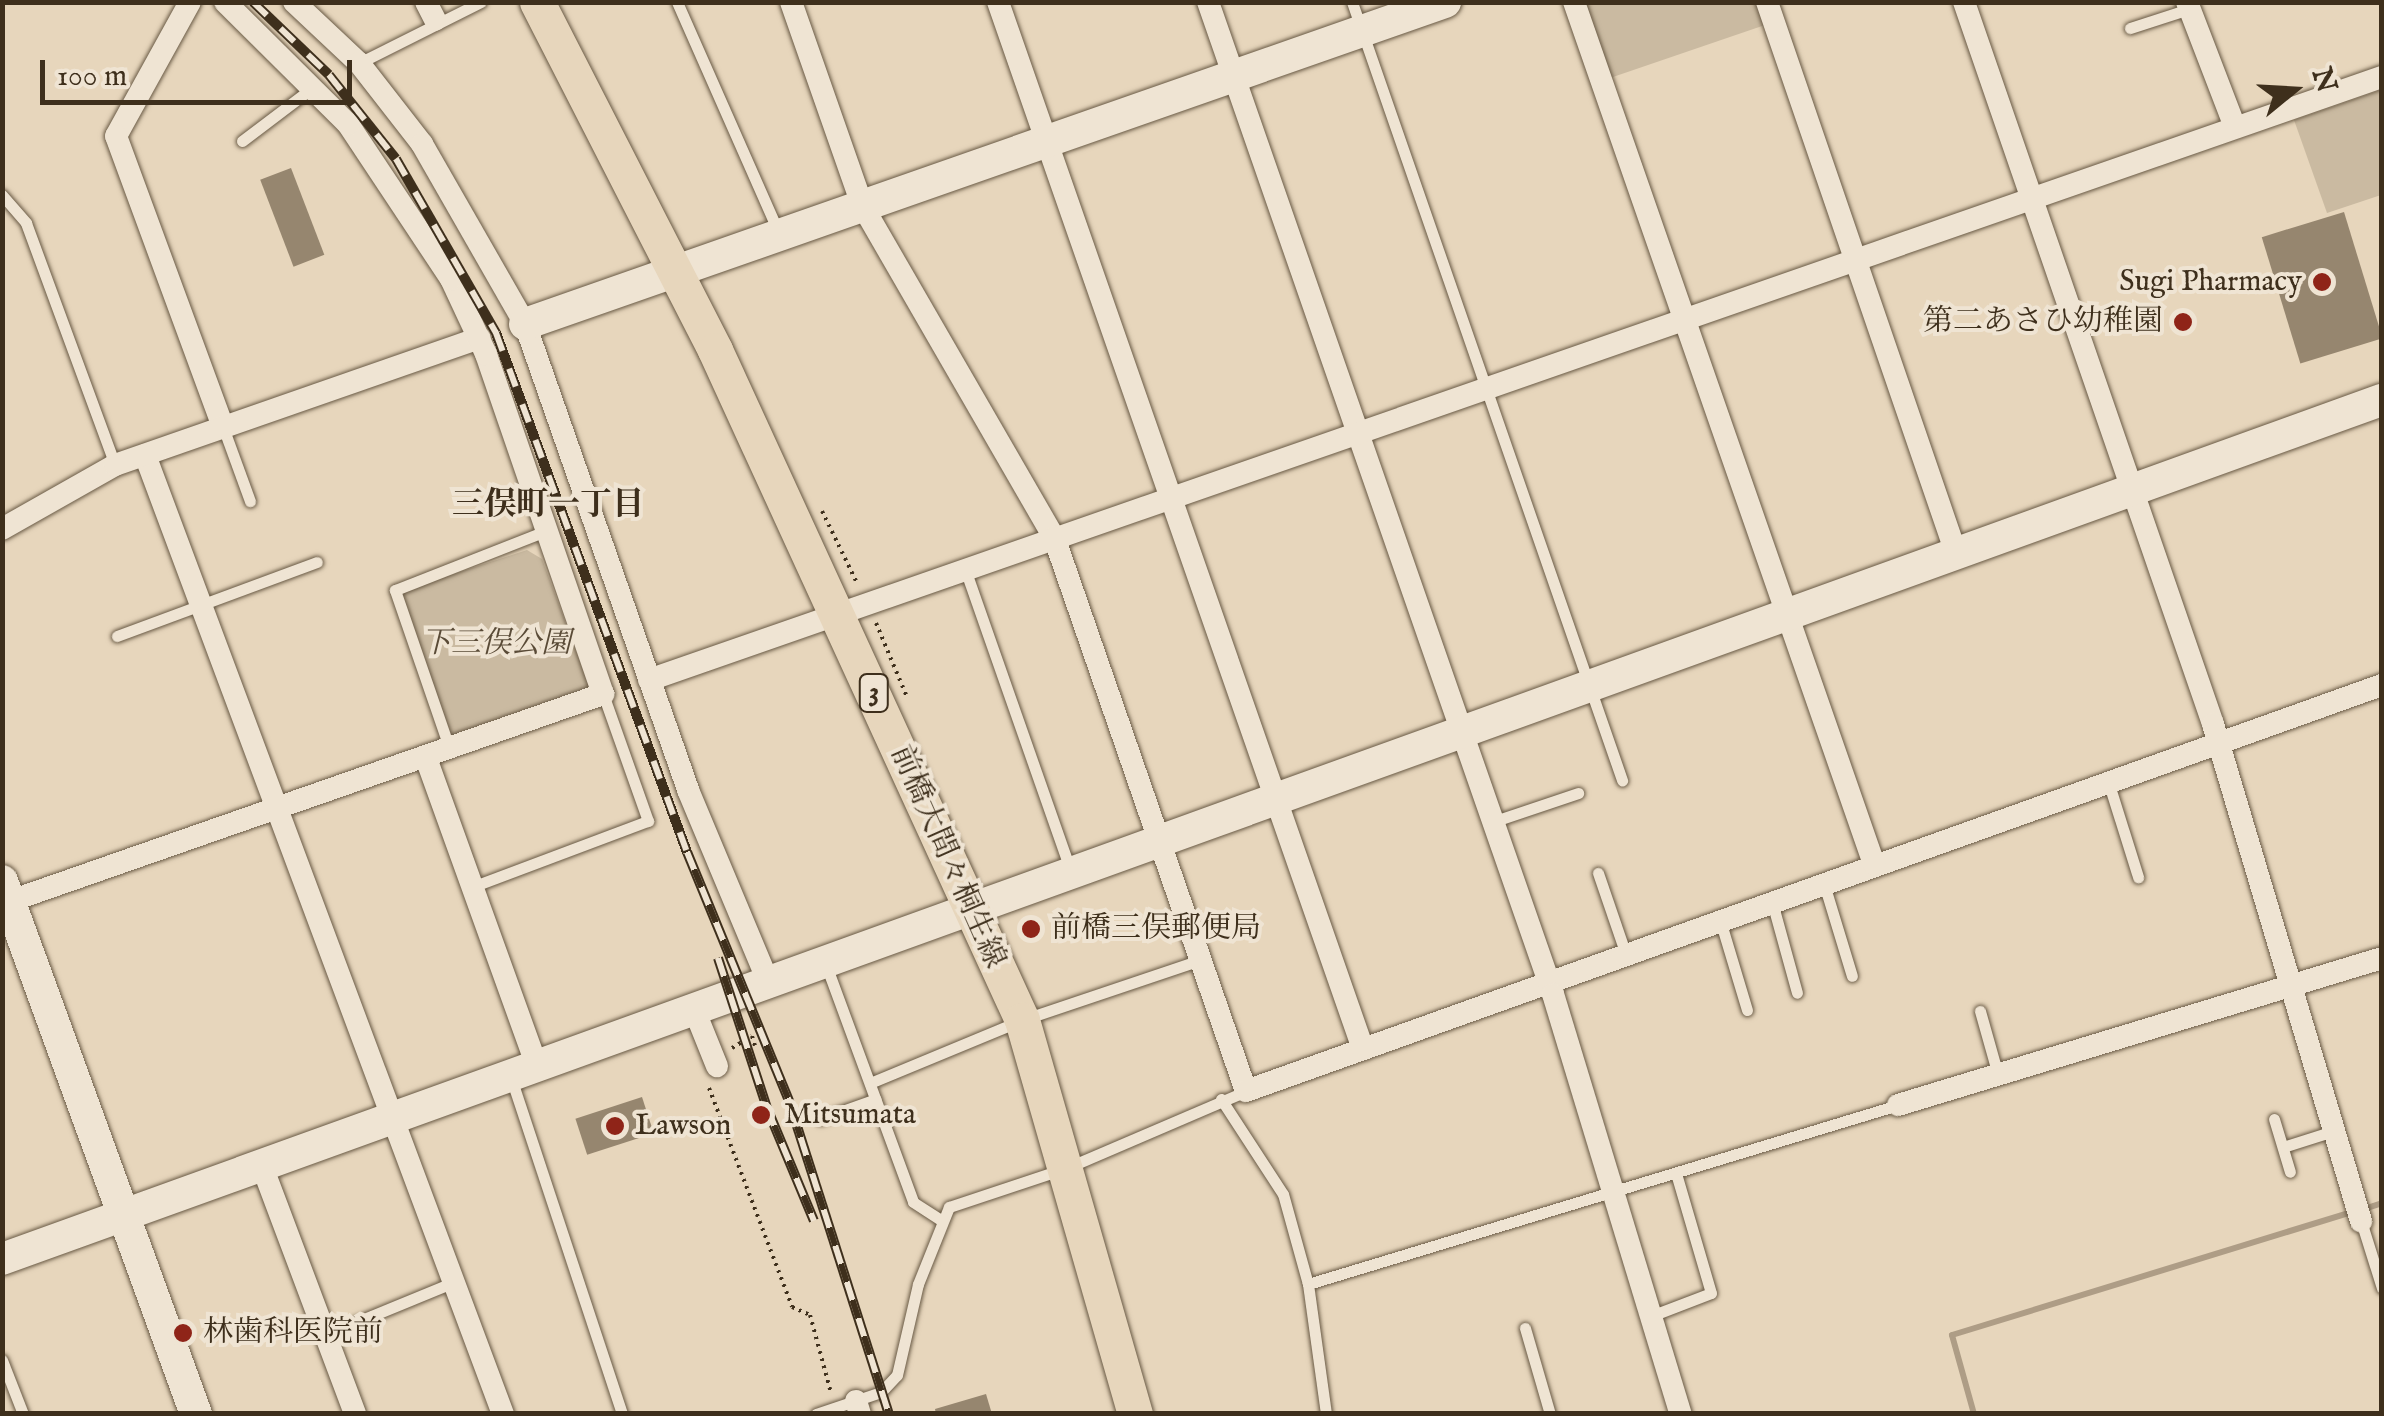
<!DOCTYPE html>
<meta charset="utf-8">
<style>
body{margin:0}
#map{position:relative;width:2384px;height:1416px;overflow:hidden;background:#e7d6bc;font-family:"IM FELL English","Noto Serif JP",serif}
div>[style]{position:absolute}
.green>*{inset:0;background:#cabaa1}
.stream>*{height:6px;margin:-3px;padding:0 3px;transform-origin:3px;border-radius:3px;background:#ae9d86}
.building>*{inset:0;background:#96866f;transform-origin:0 0}
.path>*{height:4px;margin-top:-2px;transform-origin:0;background:repeating-linear-gradient(90deg,#3e2f1c 0 2.5px,transparent 0 7.5px)}
.roads{filter:drop-shadow(0 0 2px #685944) drop-shadow(0 0 2px #685944)}
.lane>*{height:11px;margin:-5.5px;padding:0 5.5px;transform-origin:5.5px;border-radius:5.5px;background:#efe4d3}
.street>*{height:22px;margin:-11px;padding:0 11px;transform-origin:11px;border-radius:11px;background:#efe4d3}
.secondary>*{height:32px;margin:-16px;padding:0 16px;transform-origin:16px;border-radius:16px;background:#efe4d3}
.primary>*{height:35px;margin:-17.5px;padding:0 17.5px;transform-origin:17.5px;border-radius:17.5px;background:#e7d6bc}
.rail>*{height:10px;margin-top:-5px;transform-origin:0;background:repeating-linear-gradient(90deg,#efe4d3 0 19px,#3e2f1c 0 38px);box-sizing:border-box;border-block:2px solid #3e2f1c}
.dots>*{width:28px;height:28px;translate:-50% -50%;box-sizing:border-box;border:5px solid #efe4d3;border-radius:50%}
span{translate:-50% -50%;white-space:nowrap;text-align:center;line-height:1.15;-webkit-text-stroke:8px #efe4d3;paint-order:stroke}
.shield-label span{padding:2px 8px;background:#efe4d3;border:2px solid;border-radius:8px;-webkit-text-stroke-width:0}
.shield-label{font-size:28px;color:#3e2f1c;font-weight:700}
.poi-label{font-size:30px;color:#3e2f1c}
.right{translate:-100% -50%;text-align:right}
.left{translate:0 -50%;text-align:left}
.park-label{font-size:30px;color:#5a4b37;font-style:italic}
.street-label{font-size:30px;color:#3e2f1c}
.neighbourhood-label{font-size:32px;color:#3e2f1c;font-weight:700}
.frame{position:absolute;inset:0;border:5px solid #3e2f1c;pointer-events:none}
.north{position:absolute;left:2244px;top:40px;width:100px;height:100px;-webkit-text-stroke:8px #efe4d3;paint-order:stroke;rotate:72deg;font-size:28px;font-weight:700;line-height:40px;text-align:center;color:#3e2f1c}
.north::after{content:'';display:block;margin:auto;width:35px;height:45px;background:#3e2f1c;clip-path:polygon(50% 0,100% 100%,50% 72%,0 100%)}
.scale{position:absolute;left:40px;top:60px;width:312px;height:45px;box-sizing:border-box;border:5px solid #3e2f1c;border-top:0;padding-left:12px;font-size:30px;line-height:35px;white-space:nowrap;color:#3e2f1c;-webkit-text-stroke:8px #efe4d3;paint-order:stroke}
</style>
<div id="map">
<div class="green">
<div style="clip-path:polygon(1585px 3px,1758px 3px,1765px 25px,1610px 78px)"></div>
<div style="clip-path:polygon(2381px 90px,2381px 195px,2327px 213px,2294px 120px)"></div>
<div style="clip-path:polygon(527px 550px,542px 559px,590px 689px,453px 739px,402px 600px,405px 590px)"></div>
</div>
<div class="stream">
<div style="left:2364px;top:1209px;width:19px;rotate:-18deg"></div>
<div style="left:1974px;top:1414px;width:82px;rotate:-105.6deg"></div>
<div style="left:1952px;top:1335px;width:418px;rotate:-17.1deg"></div>
</div>
<div class="building">
<div style="left:291px;top:168px;width:93px;height:33px;rotate:69deg"></div>
<div style="left:2344px;top:212px;width:132px;height:86px;rotate:73deg"></div>
<div style="left:642px;top:1097px;width:38px;height:70px;rotate:72deg"></div>
<div style="clip-path:polygon(986px 1394px,992px 1414px,936px 1414px,935px 1409px)"></div>
</div>
<div class="path">
<div style="left:822px;top:511px;width:80px;rotate:64.1deg"></div>
<div style="left:876px;top:623px;width:80px;rotate:67.3deg"></div>
<div style="left:732px;top:1048px;width:23px;rotate:-31deg"></div>
<div style="left:752px;top:1036px;width:10px;rotate:73deg"></div>
<div style="left:709px;top:1088px;width:234px;rotate:69.2deg"></div>
<div style="left:792px;top:1307px;width:20px;rotate:24deg"></div>
<div style="left:810px;top:1315px;width:81px;rotate:74.9deg"></div>
</div>
<div class="roads">
<div class="lane">
<div style="left:677px;top:2px;width:253px;rotate:66.2deg"></div>
<div style="left:1352px;top:2px;width:824px;rotate:70.86deg"></div>
<div style="left:2130px;top:28px;width:62px;rotate:-17.9deg"></div>
<div style="left:359px;top:63px;width:136px;rotate:-26.6deg"></div>
<div style="left:242px;top:141px;width:88px;rotate:-37.1deg"></div>
<div style="left:2px;top:195px;width:37px;rotate:49deg"></div>
<div style="left:26px;top:223px;width:258px;rotate:69.8deg"></div>
<div style="left:223px;top:427px;width:79px;rotate:70deg"></div>
<div style="left:965px;top:569px;width:321px;rotate:70.7deg"></div>
<div style="left:117px;top:636px;width:213px;rotate:-20.3deg"></div>
<div style="left:449px;top:747px;width:166px;rotate:-109deg"></div>
<div style="left:395px;top:590px;width:164px;rotate:-21.4deg"></div>
<div style="left:2108px;top:781px;width:101px;rotate:72.6deg"></div>
<div style="left:1492px;top:822px;width:91px;rotate:-18.6deg"></div>
<div style="left:1598px;top:873px;width:87px;rotate:71.1deg"></div>
<div style="left:1824px;top:884px;width:96px;rotate:73.1deg"></div>
<div style="left:472px;top:887px;width:188px;rotate:-20.6deg"></div>
<div style="left:648px;top:821px;width:135px;rotate:-109.5deg"></div>
<div style="left:1772px;top:902px;width:94px;rotate:74.6deg"></div>
<div style="left:1720px;top:920px;width:94px;rotate:73.3deg"></div>
<div style="left:826px;top:965px;width:252px;rotate:69.8deg"></div>
<div style="left:913px;top:1202px;width:33px;rotate:33deg"></div>
<div style="left:1980px;top:1011px;width:66px;rotate:74.3deg"></div>
<div style="left:512px;top:1081px;width:351px;rotate:71.7deg"></div>
<div style="left:870px;top:1083px;width:165px;rotate:-22.5deg"></div>
<div style="left:1022px;top:1020px;width:188px;rotate:-18.6deg"></div>
<div style="left:1221px;top:1099px;width:113px;rotate:56.9deg"></div>
<div style="left:1283px;top:1194px;width:93px;rotate:74.5deg"></div>
<div style="left:1308px;top:1284px;width:131px;rotate:82.1deg"></div>
<div style="left:820px;top:1119px;width:59px;rotate:-19.7deg"></div>
<div style="left:2274px;top:1119px;width:55px;rotate:73.2deg"></div>
<div style="left:2283px;top:1147px;width:52px;rotate:-17.7deg"></div>
<div style="left:2361px;top:1221px;width:70px;rotate:72.6deg"></div>
<div style="left:1308px;top:1284px;width:617px;rotate:-16.88deg"></div>
<div style="left:1651px;top:1316px;width:64px;rotate:-21deg"></div>
<div style="left:1711px;top:1293px;width:125px;rotate:-106.3deg"></div>
<div style="left:1525px;top:1328px;width:90px;rotate:73.8deg"></div>
<div style="left:325px;top:1335px;width:139px;rotate:-22.3deg"></div>
<div style="left:2px;top:1360px;width:58px;rotate:68.7deg"></div>
<div style="left:816px;top:1414px;width:69px;rotate:-18.7deg"></div>
<div style="left:881px;top:1392px;width:23px;rotate:-47deg"></div>
<div style="left:897px;top:1375px;width:93px;rotate:-77deg"></div>
<div style="left:918px;top:1284px;width:83px;rotate:-68.1deg"></div>
<div style="left:949px;top:1207px;width:126px;rotate:-18.4deg"></div>
<div style="left:1069px;top:1167px;width:193px;rotate:-23.2deg"></div>
</div>
<div class="street">
<div style="left:190px;top:2px;width:153px;rotate:118.9deg"></div>
<div style="left:116px;top:136px;width:310px;rotate:69.8deg"></div>
<div style="left:294px;top:2px;width:89px;rotate:43.2deg"></div>
<div style="left:359px;top:63px;width:103px;rotate:52.1deg"></div>
<div style="left:422px;top:144px;width:207px;rotate:60.2deg"></div>
<div style="left:525px;top:324px;width:494px;rotate:70.7deg"></div>
<div style="left:688px;top:790px;width:207px;rotate:67.3deg"></div>
<div style="left:426px;top:2px;width:20px;rotate:63deg"></div>
<div style="left:791px;top:2px;width:215px;rotate:70.7deg"></div>
<div style="left:862px;top:205px;width:384px;rotate:60deg"></div>
<div style="left:1054px;top:537px;width:586px;rotate:70.89deg"></div>
<div style="left:1246px;top:1091px;width:1206px;rotate:-19.67deg"></div>
<div style="left:998px;top:2px;width:1109px;rotate:70.78deg"></div>
<div style="left:1208px;top:2px;width:1050px;rotate:70.82deg"></div>
<div style="left:1553px;top:994px;width:439px;rotate:73.1deg"></div>
<div style="left:1574px;top:2px;width:913px;rotate:70.81deg"></div>
<div style="left:1767px;top:2px;width:583px;rotate:71.07deg"></div>
<div style="left:1964px;top:2px;width:764px;rotate:70.97deg"></div>
<div style="left:2213px;top:724px;width:519px;rotate:73.42deg"></div>
<div style="left:2187px;top:2px;width:134px;rotate:69deg"></div>
<div style="left:145px;top:455px;width:1024px;rotate:69.53deg"></div>
<div style="left:2px;top:529px;width:130px;rotate:-29.5deg"></div>
<div style="left:115px;top:465px;width:386px;rotate:-19.2deg"></div>
<div style="left:649px;top:680px;width:1835px;rotate:-19.19deg"></div>
<div style="left:426px;top:758px;width:325px;rotate:70.2deg"></div>
<div style="left:2px;top:904px;width:637px;rotate:-19.26deg"></div>
<div style="left:603px;top:694px;width:360px;rotate:-109deg"></div>
<div style="left:486px;top:354px;width:83px;rotate:-115deg"></div>
<div style="left:451px;top:279px;width:186px;rotate:-123.6deg"></div>
<div style="left:348px;top:124px;width:173px;rotate:-135.2deg"></div>
<div style="left:698px;top:1019px;width:51px;rotate:68deg"></div>
<div style="left:1898px;top:1105px;width:506px;rotate:-16.89deg"></div>
<div style="left:262px;top:1166px;width:265px;rotate:69.4deg"></div>
<div style="left:856px;top:1401px;width:14px;rotate:73deg"></div>
</div>
<div class="secondary">
<div style="left:525px;top:324px;width:975px;rotate:-19.29deg"></div>
<div style="left:2px;top:881px;width:567px;rotate:70deg"></div>
<div style="left:2px;top:1259px;width:2530px;rotate:-19.85deg"></div>
</div>
<div class="primary">
<div style="left:537px;top:2px;width:391px;rotate:62.9deg"></div>
<div style="left:715px;top:350px;width:737px;rotate:65.38deg"></div>
<div style="left:1022px;top:1020px;width:410px;rotate:74deg"></div>
</div>
</div>
<div class="rail">
<div style="left:253px;top:2px;width:105px;rotate:43.8deg"></div>
<div style="left:329px;top:75px;width:107px;rotate:51.4deg"></div>
<div style="left:396px;top:159px;width:201px;rotate:60.1deg"></div>
<div style="left:496px;top:333px;width:553px;rotate:69.8deg"></div>
<div style="left:687px;top:852px;width:269px;rotate:67.7deg"></div>
<div style="left:789px;top:1101px;width:329px;rotate:72.3deg"></div>
<div style="left:718px;top:958px;width:158px;rotate:71.9deg"></div>
<div style="left:767px;top:1108px;width:122px;rotate:67.4deg"></div>
</div>
<div class="dots">
<div style="left:2322px;top:282px;background:#8f2418"></div>
<div style="left:2183px;top:322px;background:#8f2418"></div>
<div style="left:1031px;top:929px;background:#8f2418"></div>
<div style="left:761px;top:1115px;background:#8f2418"></div>
<div style="left:615px;top:1126px;background:#8f2418"></div>
<div style="left:183px;top:1333px;background:#8f2418"></div>
</div>
<div class="shield-label">
<span style="left:874px;top:693px">3</span>
</div>
<div class="poi-label">
<span class="right" style="left:2302px;top:282px">Sugi Pharmacy</span>
<span class="right" style="left:2163px;top:322px">第二あさひ幼稚園</span>
<span class="left" style="left:1051px;top:929px">前橋三俣郵便局</span>
<span class="left" style="left:784px;top:1115px">Mitsumata</span>
<span class="left" style="left:635px;top:1126px">Lawson</span>
<span class="left" style="left:203px;top:1333px">林歯科医院前</span>
</div>
<div class="park-label">
<span style="left:496px;top:644px">下三俣公園</span>
</div>
<div class="street-label">
<span style="left:947px;top:857px;rotate:66deg">前橋大間々桐生線</span>
</div>
<div class="neighbourhood-label">
<span style="left:548px;top:506px">三俣町一丁目</span>
</div>
<div class="frame"></div>
<div class="north">N</div>
<div class="scale">100 m</div>
</div>
